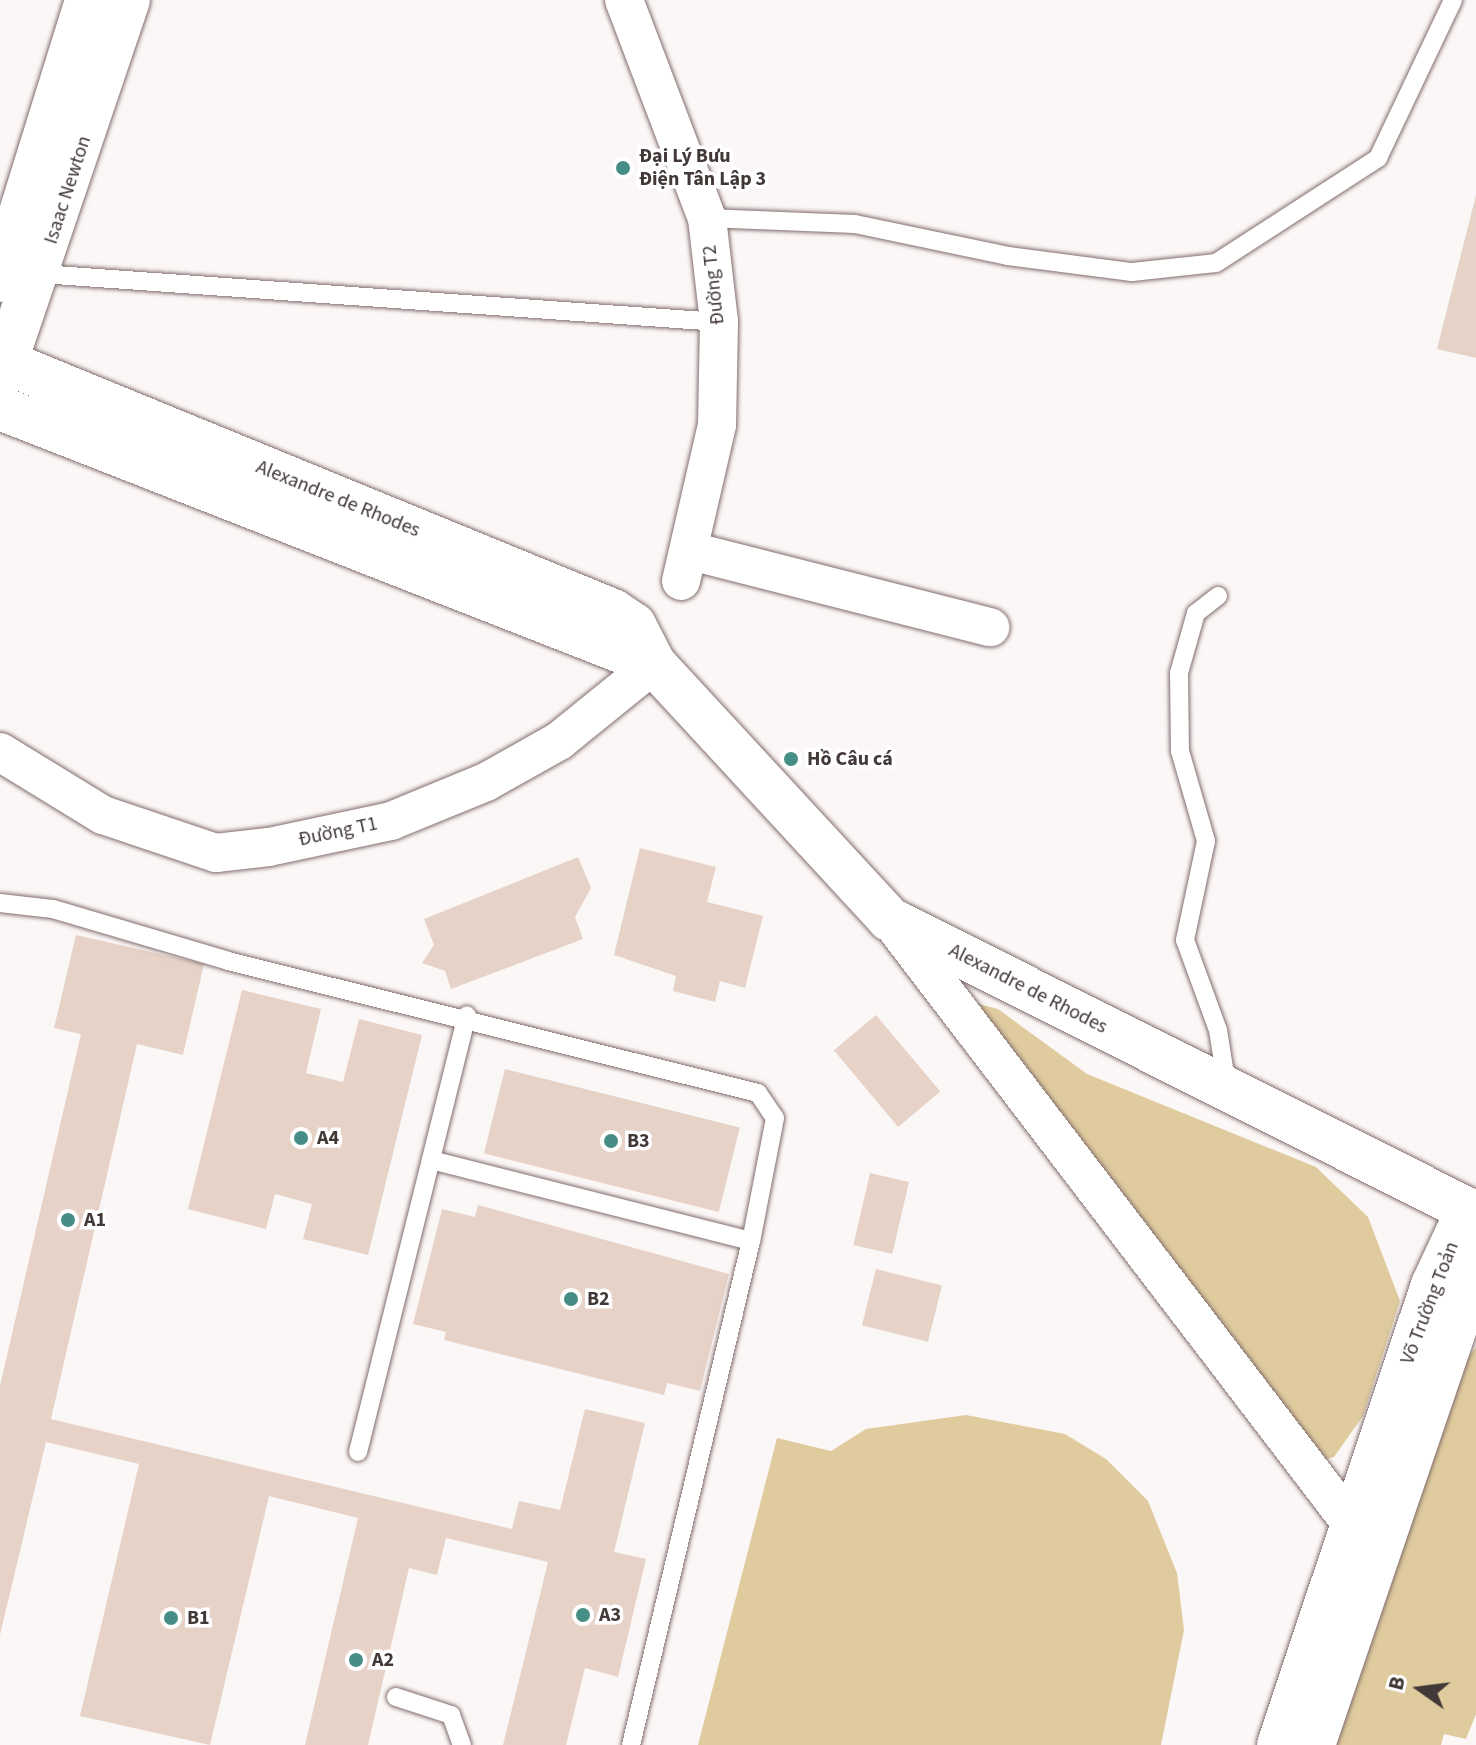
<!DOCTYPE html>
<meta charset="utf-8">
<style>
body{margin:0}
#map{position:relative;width:1476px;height:1745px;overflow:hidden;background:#fcf7f7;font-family:"Source Sans 3",sans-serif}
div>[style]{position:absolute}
.green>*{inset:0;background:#dfcb9e}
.building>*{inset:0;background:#e6d2c7;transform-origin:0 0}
.roads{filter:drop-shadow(0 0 2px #826d6c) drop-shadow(0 0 2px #826d6c)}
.service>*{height:18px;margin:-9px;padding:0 9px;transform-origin:9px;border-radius:9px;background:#fff}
.minor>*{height:38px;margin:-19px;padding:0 19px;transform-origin:19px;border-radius:19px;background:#fff}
.tertiary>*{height:44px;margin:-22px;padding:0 22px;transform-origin:22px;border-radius:22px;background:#fff}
.dots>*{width:22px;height:22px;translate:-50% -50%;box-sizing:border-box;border:4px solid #fff;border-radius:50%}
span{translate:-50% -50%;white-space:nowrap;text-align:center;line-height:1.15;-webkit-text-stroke:7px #fff;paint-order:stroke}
.poi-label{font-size:20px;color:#413837;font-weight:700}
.left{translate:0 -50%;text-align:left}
.street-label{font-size:20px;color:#413837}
.north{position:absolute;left:1380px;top:1649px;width:80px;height:80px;-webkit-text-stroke:6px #fff;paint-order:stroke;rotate:284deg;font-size:22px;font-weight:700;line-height:32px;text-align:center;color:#413837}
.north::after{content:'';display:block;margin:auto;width:28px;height:36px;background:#413837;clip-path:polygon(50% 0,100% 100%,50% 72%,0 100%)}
</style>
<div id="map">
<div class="green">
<div style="clip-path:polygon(971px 1002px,998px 1009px,1087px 1074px,1316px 1167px,1368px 1217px,1400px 1301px,1363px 1416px,1334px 1457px,1311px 1463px)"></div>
<div style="clip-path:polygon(1476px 1347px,1476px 1714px,1466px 1739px,1444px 1734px,1441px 1745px,1328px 1745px,1453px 1377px)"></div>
<div style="clip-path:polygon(966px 1415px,1065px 1434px,1106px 1459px,1148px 1501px,1177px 1573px,1184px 1630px,1161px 1745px,698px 1745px,777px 1438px,831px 1451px,866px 1429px)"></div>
</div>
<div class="building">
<div style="clip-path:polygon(1476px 195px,1476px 358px,1437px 349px)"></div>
<div style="clip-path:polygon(640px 848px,716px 867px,707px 902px,763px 916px,745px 988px,720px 981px,715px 1002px,673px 991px,676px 976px,614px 955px)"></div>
<div style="clip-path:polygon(578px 857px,591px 888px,575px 917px,583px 939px,451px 989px,445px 971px,422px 963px,434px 945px,424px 919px)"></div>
<div style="clip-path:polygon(76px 935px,204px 964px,183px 1055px,137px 1044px,51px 1419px,512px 1529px,519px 1501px,560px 1510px,585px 1409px,645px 1423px,614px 1552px,646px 1559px,618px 1677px,585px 1668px,566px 1745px,503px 1745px,548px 1562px,446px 1538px,437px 1575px,409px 1568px,368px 1745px,305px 1745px,358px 1518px,269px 1496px,210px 1745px,80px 1716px,139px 1464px,46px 1442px,0 1635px,0 1386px,81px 1034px,54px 1028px)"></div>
<div style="clip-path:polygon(242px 990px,321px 1009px,306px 1073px,343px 1082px,359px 1019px,422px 1035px,368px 1255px,303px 1239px,312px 1204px,275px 1194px,266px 1229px,188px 1209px)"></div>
<div style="left:876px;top:1015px;width:100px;height:55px;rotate:50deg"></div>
<div style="left:505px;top:1069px;width:242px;height:87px;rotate:14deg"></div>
<div style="left:870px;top:1173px;width:40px;height:74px;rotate:13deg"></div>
<div style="clip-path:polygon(478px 1205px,729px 1274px,700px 1391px,667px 1383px,664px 1395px,444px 1340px,446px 1332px,413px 1324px,442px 1209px,475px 1217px)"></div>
<div style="left:876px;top:1269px;width:68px;height:58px;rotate:14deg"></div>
</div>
<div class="roads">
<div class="service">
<div style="left:707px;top:218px;width:148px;rotate:2.3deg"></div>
<div style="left:855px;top:224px;width:156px;rotate:11.8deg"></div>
<div style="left:1008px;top:256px;width:125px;rotate:7.4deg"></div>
<div style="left:1132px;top:272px;width:84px;rotate:-6.1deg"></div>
<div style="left:1216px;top:263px;width:193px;rotate:-32.9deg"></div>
<div style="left:1378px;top:158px;width:175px;rotate:-64.6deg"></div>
<div style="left:41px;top:274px;width:680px;rotate:4.05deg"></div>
<div style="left:1218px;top:596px;width:28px;rotate:142deg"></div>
<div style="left:1196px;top:613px;width:62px;rotate:105.8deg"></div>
<div style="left:1179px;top:673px;width:78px;rotate:89.3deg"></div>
<div style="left:1180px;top:751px;width:94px;rotate:73.9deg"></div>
<div style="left:1206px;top:841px;width:101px;rotate:102deg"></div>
<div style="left:1185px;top:940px;width:96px;rotate:69.9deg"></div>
<div style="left:1218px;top:1030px;width:58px;rotate:81deg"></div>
<div style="left:0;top:903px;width:53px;rotate:6.5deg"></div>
<div style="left:53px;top:909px;width:183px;rotate:16.5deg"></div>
<div style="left:228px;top:961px;width:546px;rotate:13.99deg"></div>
<div style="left:758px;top:1093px;width:30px;rotate:56deg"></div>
<div style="left:775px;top:1118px;width:125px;rotate:101deg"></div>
<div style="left:751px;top:1241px;width:518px;rotate:103.39deg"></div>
<div style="left:431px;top:1160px;width:330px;rotate:14.2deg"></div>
<div style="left:358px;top:1452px;width:450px;rotate:-76deg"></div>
<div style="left:396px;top:1697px;width:58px;rotate:18.1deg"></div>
<div style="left:451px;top:1715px;width:32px;rotate:70deg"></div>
</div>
<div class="minor">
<div style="left:624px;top:0;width:233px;rotate:69.2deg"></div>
<div style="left:707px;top:218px;width:105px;rotate:83.4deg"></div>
<div style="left:719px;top:322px;width:103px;rotate:91.1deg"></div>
<div style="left:717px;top:425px;width:160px;rotate:103deg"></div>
<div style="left:691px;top:551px;width:309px;rotate:14.3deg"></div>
<div style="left:0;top:752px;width:121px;rotate:31.5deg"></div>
<div style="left:103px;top:815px;width:119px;rotate:18.6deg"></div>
<div style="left:216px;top:853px;width:53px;rotate:-6.5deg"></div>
<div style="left:269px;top:847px;width:125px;rotate:-12deg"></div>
<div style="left:391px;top:821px;width:103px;rotate:-22.3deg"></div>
<div style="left:486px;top:782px;width:84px;rotate:-29.3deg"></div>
<div style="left:559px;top:741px;width:122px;rotate:-39deg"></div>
<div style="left:889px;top:919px;width:764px;rotate:52.61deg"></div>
</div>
<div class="tertiary">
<div style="left:0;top:280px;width:293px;rotate:-72.7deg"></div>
<div style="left:0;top:360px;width:662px;rotate:22.27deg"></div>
<div style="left:613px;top:611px;width:25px;rotate:34deg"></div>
<div style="left:634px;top:625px;width:44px;rotate:62.9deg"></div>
<div style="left:654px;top:664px;width:347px;rotate:47.3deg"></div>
<div style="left:889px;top:919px;width:648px;rotate:26.68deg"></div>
<div style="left:0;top:378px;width:399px;rotate:-71.3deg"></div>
<div style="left:0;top:408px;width:702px;rotate:21.38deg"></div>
<div style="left:1279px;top:1745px;width:485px;rotate:-71.5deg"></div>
<div style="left:1433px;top:1285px;width:83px;rotate:-65deg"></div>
<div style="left:1313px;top:1745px;width:465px;rotate:-71.2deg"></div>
<div style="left:1463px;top:1305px;width:72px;rotate:-86.8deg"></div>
</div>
</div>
<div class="dots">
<div style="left:623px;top:168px;background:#468d86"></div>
<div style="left:791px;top:759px;background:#468d86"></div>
<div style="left:301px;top:1138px;background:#468d86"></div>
<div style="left:611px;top:1141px;background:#468d86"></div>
<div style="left:68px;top:1220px;background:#468d86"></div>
<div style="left:571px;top:1299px;background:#468d86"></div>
<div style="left:583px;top:1615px;background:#468d86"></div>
<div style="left:171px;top:1618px;background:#468d86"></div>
<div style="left:356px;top:1660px;background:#468d86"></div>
</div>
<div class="poi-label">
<span class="left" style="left:639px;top:168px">Đại Lý Bưu<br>Điện Tân Lập 3</span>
<span class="left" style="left:807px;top:759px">Hồ Câu cá</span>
<span class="left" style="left:317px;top:1138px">A4</span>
<span class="left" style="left:627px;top:1141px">B3</span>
<span class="left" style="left:84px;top:1220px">A1</span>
<span class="left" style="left:587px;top:1299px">B2</span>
<span class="left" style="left:599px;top:1615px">A3</span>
<span class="left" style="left:187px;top:1618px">B1</span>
<span class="left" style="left:372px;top:1660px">A2</span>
</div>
<div class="street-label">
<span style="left:68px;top:190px;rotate:-72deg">Isaac Newton</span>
<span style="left:714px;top:285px;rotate:-96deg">Đường T2</span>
<span style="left:338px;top:499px;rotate:22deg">Alexandre de Rhodes</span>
<span style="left:338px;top:832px;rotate:-12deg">Đường T1</span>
<span style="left:1028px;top:989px;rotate:27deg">Alexandre de Rhodes</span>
<span style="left:1430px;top:1303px;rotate:-69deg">Võ Trường Toản</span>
</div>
<div class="north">B</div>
</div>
